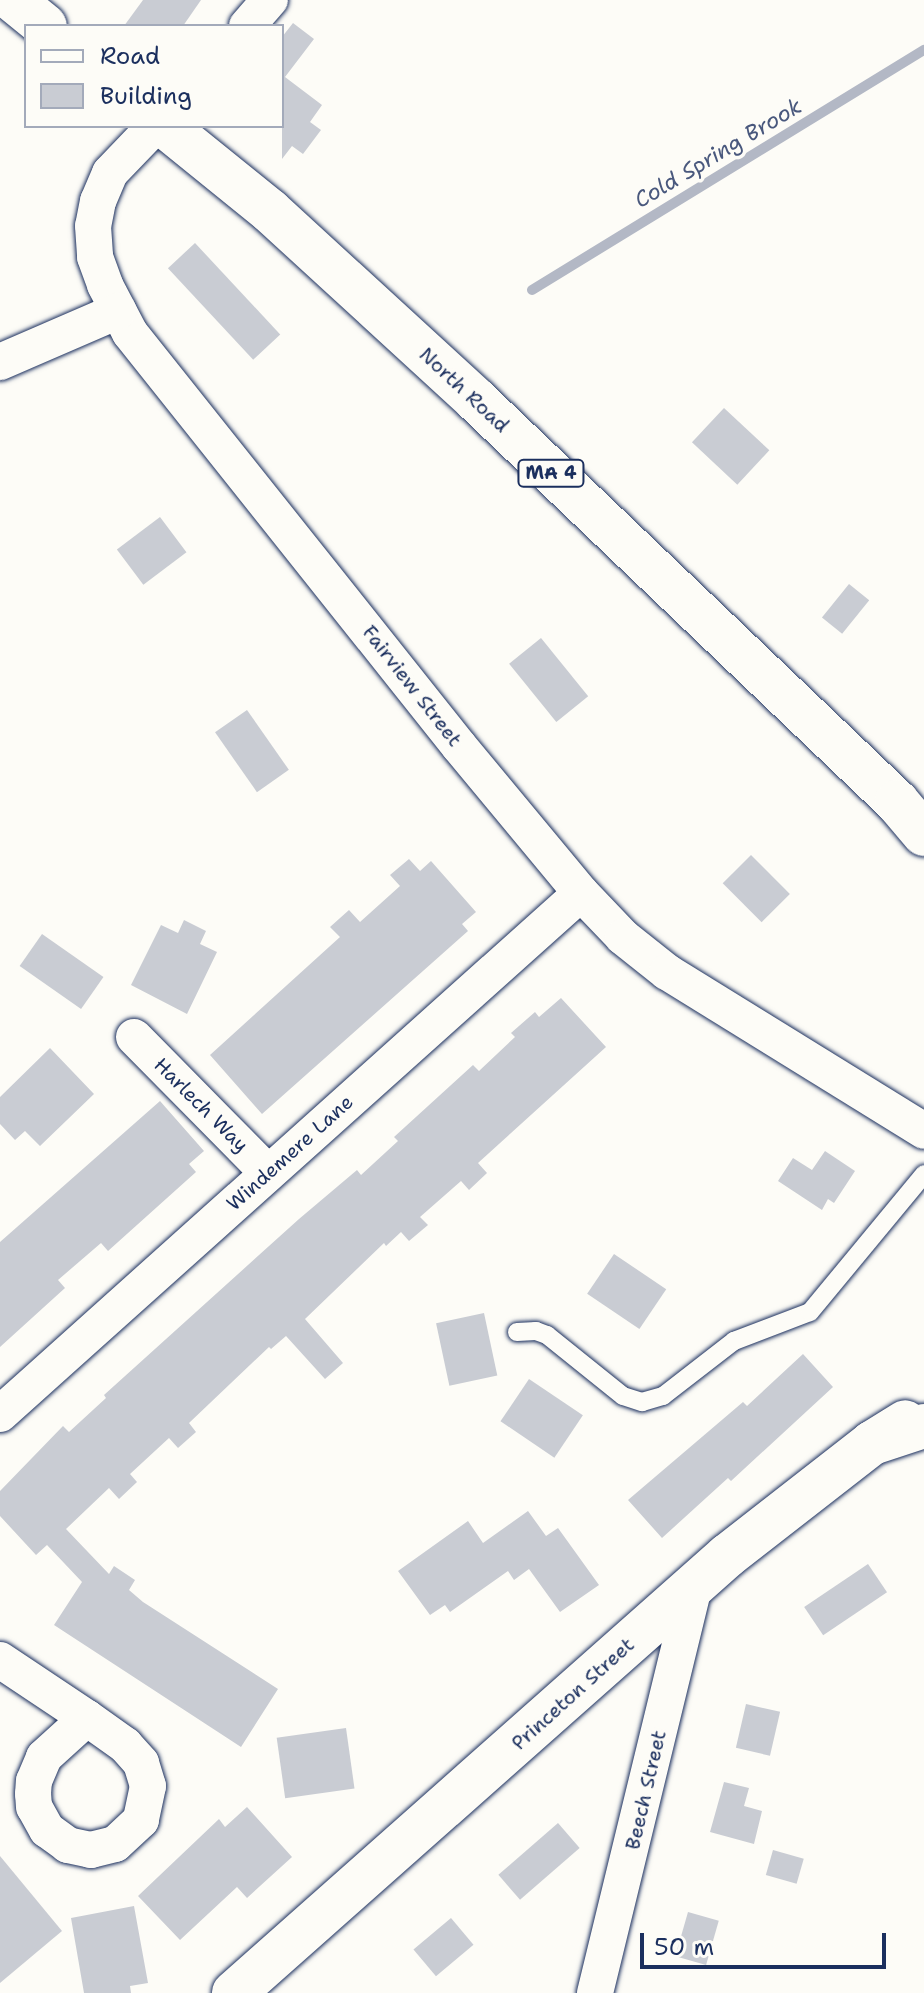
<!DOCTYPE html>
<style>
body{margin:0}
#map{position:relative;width:924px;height:1993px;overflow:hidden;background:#fdfcf7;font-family:"Shantell Sans",sans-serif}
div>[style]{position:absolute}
.stream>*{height:10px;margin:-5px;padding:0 5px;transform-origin:5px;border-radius:5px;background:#b3b8c5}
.building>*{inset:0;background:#c9ccd3;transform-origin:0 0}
.roads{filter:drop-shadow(0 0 2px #1b2f5e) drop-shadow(0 0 2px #1b2f5e)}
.lane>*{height:18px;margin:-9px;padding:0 9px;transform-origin:9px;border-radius:9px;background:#fdfcf7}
.street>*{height:36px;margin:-18px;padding:0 18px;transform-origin:18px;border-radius:18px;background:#fdfcf7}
.secondary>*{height:44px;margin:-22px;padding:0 22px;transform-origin:22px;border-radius:22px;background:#fdfcf7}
.primary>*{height:44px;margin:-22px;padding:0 22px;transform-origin:22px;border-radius:22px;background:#fdfcf7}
span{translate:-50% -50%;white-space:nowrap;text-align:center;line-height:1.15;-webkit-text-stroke:7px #fdfcf7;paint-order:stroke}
.shield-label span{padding:2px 6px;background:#fdfcf7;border:2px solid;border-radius:6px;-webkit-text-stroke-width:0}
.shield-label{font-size:18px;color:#1b2f5e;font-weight:700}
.street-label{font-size:20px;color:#1b2f5e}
.water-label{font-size:22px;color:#49587d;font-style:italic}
.legend{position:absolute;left:24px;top:24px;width:260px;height:104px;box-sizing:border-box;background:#fdfcf7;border:2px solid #a3aaba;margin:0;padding:10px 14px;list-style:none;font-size:24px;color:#1b2f5e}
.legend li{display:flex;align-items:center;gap:16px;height:40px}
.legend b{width:40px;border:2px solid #a3aaba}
.scale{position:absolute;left:640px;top:1933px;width:246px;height:36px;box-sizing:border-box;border:4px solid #1b2f5e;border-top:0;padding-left:10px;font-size:24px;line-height:28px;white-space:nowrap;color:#1b2f5e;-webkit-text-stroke:6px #fdfcf7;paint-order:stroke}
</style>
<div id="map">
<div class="stream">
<div style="left:532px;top:290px;width:460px;rotate:-31.5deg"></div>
</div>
<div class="building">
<div style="clip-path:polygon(143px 0,201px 0,183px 26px,124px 26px)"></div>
<div style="clip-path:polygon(293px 23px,314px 39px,285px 77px,322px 105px,310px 122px,321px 130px,303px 154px,292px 146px,282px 159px,282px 37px)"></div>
<div style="left:195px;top:243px;width:125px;height:37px;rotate:47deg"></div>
<div style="left:724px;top:408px;width:62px;height:47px;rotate:43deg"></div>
<div style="left:160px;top:517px;width:44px;height:54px;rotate:53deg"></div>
<div style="left:849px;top:584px;width:26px;height:43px;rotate:39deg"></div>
<div style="left:541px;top:638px;width:75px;height:41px;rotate:51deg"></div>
<div style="left:247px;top:710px;width:73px;height:39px;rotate:55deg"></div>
<div style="left:751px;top:855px;width:55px;height:40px;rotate:45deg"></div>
<div style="clip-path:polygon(409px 859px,420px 871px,431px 861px,476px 912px,462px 924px,468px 931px,262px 1114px,210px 1055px,340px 937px,330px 927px,349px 910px,360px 922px,400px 886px,390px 875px)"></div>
<div style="clip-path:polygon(184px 920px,206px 931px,200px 944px,217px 952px,187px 1014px,131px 985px,161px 925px,178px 933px)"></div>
<div style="left:42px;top:934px;width:75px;height:39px;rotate:35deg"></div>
<div style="clip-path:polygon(561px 998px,606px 1047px,478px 1163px,487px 1173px,469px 1190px,461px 1181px,420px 1217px,428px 1225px,409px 1241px,401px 1232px,386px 1246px,384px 1243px,305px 1319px,343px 1363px,325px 1379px,286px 1336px,271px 1349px,269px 1347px,189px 1423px,196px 1432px,178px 1448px,169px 1438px,130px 1474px,137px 1482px,119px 1499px,109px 1488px,66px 1529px,109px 1574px,114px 1566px,135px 1580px,129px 1590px,143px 1602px,278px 1689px,241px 1747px,54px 1625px,82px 1582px,47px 1545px,36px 1555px,0 1516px,0 1491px,63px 1426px,69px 1432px,106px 1398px,104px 1395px,299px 1219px,357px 1170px,361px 1175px,398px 1141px,394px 1137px,473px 1065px,479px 1071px,515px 1037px,511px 1033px,535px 1012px,539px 1017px)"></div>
<div style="clip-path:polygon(50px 1048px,94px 1094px,40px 1146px,25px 1131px,15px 1140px,0 1124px,0 1097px)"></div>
<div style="clip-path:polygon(160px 1101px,204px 1151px,189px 1164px,196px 1172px,108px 1251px,101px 1243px,58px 1280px,65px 1288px,0 1347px,0 1242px)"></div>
<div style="clip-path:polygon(825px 1151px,855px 1171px,834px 1203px,828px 1199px,822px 1210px,778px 1181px,793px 1158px,812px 1170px)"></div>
<div style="left:614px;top:1254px;width:63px;height:48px;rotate:34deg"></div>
<div style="left:484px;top:1313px;width:64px;height:49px;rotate:78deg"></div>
<div style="clip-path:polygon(803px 1354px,833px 1387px,731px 1481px,728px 1478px,662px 1538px,628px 1500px,743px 1402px,747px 1406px)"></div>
<div style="left:529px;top:1379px;width:65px;height:51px;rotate:34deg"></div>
<div style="clip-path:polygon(528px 1511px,546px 1536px,558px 1528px,599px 1585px,560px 1612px,529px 1569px,514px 1580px,508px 1571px,450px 1612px,445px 1605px,430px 1615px,398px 1571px,468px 1521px,483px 1543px)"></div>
<div style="left:868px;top:1564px;width:34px;height:77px;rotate:56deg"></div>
<div style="left:746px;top:1704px;width:35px;height:45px;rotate:13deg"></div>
<div style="left:346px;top:1728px;width:61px;height:70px;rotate:82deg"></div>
<div style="clip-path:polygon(724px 1782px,749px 1788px,744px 1806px,762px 1811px,754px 1844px,710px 1832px)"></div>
<div style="clip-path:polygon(247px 1807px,292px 1857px,247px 1898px,237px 1887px,180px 1940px,138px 1896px,219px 1819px,225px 1827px)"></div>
<div style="left:558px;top:1823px;width:33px;height:79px;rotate:49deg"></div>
<div style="left:773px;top:1850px;width:32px;height:26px;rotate:16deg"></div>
<div style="clip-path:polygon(0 1856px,62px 1931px,0 1983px)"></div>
<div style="clip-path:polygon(134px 1906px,148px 1983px,130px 1986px,131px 1993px,84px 1993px,71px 1918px)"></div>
<div style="left:688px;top:1912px;width:32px;height:46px;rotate:16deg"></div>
<div style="left:451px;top:1918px;width:35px;height:49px;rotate:50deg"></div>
</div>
<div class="roads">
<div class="lane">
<div style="left:517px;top:1332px;width:19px;rotate:-3deg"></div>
<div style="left:536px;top:1331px;width:12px;rotate:20deg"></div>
<div style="left:547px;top:1335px;width:97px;rotate:38.8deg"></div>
<div style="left:623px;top:1396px;width:20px;rotate:18deg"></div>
<div style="left:642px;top:1402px;width:22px;rotate:-16deg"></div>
<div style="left:663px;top:1396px;width:90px;rotate:-37.8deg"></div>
<div style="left:734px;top:1341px;width:81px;rotate:-20.9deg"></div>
<div style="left:810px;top:1312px;width:179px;rotate:-50.4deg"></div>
</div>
<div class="street">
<div style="left:247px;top:26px;width:35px;rotate:-49deg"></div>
<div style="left:155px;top:126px;width:65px;rotate:133.8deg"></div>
<div style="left:110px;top:173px;width:30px;rotate:113deg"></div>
<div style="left:98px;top:201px;width:25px;rotate:101deg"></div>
<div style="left:93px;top:226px;width:31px;rotate:86deg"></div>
<div style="left:95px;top:257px;width:30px;rotate:70deg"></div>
<div style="left:105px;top:285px;width:54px;rotate:62.5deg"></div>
<div style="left:130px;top:333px;width:528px;rotate:51.46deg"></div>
<div style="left:459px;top:746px;width:191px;rotate:50.3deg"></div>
<div style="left:581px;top:893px;width:61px;rotate:46.3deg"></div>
<div style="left:623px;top:937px;width:56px;rotate:38.5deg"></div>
<div style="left:667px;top:972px;width:302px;rotate:31.7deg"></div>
<div style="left:0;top:362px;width:129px;rotate:-23.4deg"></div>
<div style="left:134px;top:1037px;width:191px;rotate:45.4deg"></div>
<div style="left:0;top:1414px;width:780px;rotate:-41.88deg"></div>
<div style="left:0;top:1660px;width:105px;rotate:33.7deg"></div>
<div style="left:87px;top:1718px;width:47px;rotate:35.4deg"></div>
<div style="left:125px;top:1745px;width:24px;rotate:48deg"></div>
<div style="left:141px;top:1763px;width:24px;rotate:73deg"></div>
<div style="left:148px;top:1786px;width:35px;rotate:102deg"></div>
<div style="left:141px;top:1820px;width:35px;rotate:137deg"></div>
<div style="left:115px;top:1844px;width:25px;rotate:166deg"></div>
<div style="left:91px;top:1850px;width:24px;rotate:-168deg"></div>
<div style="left:68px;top:1845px;width:26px;rotate:-144deg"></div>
<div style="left:47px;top:1830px;width:26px;rotate:-119deg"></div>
<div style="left:34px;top:1807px;width:13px;rotate:-94deg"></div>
<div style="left:33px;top:1794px;width:13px;rotate:-86deg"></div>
<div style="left:34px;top:1781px;width:26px;rotate:-67deg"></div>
<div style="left:44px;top:1757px;width:58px;rotate:-42.2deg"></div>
<div style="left:595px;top:1993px;width:419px;rotate:-76.3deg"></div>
</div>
<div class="secondary">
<div style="left:234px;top:1993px;width:659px;rotate:-41.55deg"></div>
<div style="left:727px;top:1556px;width:184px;rotate:-37.9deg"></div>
<div style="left:872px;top:1443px;width:39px;rotate:-32deg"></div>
</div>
<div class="primary">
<div style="left:13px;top:0;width:41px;rotate:39.1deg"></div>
<div style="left:165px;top:126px;width:135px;rotate:39deg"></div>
<div style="left:270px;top:211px;width:280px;rotate:42.5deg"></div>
<div style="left:476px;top:400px;width:582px;rotate:43.68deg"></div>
<div style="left:897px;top:802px;width:42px;rotate:49.8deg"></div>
<div style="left:872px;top:1443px;width:55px;rotate:-18.1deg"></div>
</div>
</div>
<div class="shield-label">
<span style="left:551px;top:473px">MA 4</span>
</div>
<div class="street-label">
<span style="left:464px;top:390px;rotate:43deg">North Road</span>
<span style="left:412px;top:686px;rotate:52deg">Fairview Street</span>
<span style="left:201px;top:1105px;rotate:45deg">Harlech Way</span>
<span style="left:290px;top:1153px;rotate:-42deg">Windemere Lane</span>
<span style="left:573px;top:1694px;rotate:-42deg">Princeton Street</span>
<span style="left:646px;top:1790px;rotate:-77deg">Beech Street</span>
</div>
<div class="water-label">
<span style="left:718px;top:153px;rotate:-31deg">Cold Spring Brook</span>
</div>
<ul class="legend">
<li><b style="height:10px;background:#fdfcf7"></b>Road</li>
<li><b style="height:22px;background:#c9ccd3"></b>Building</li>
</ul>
<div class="scale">50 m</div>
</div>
